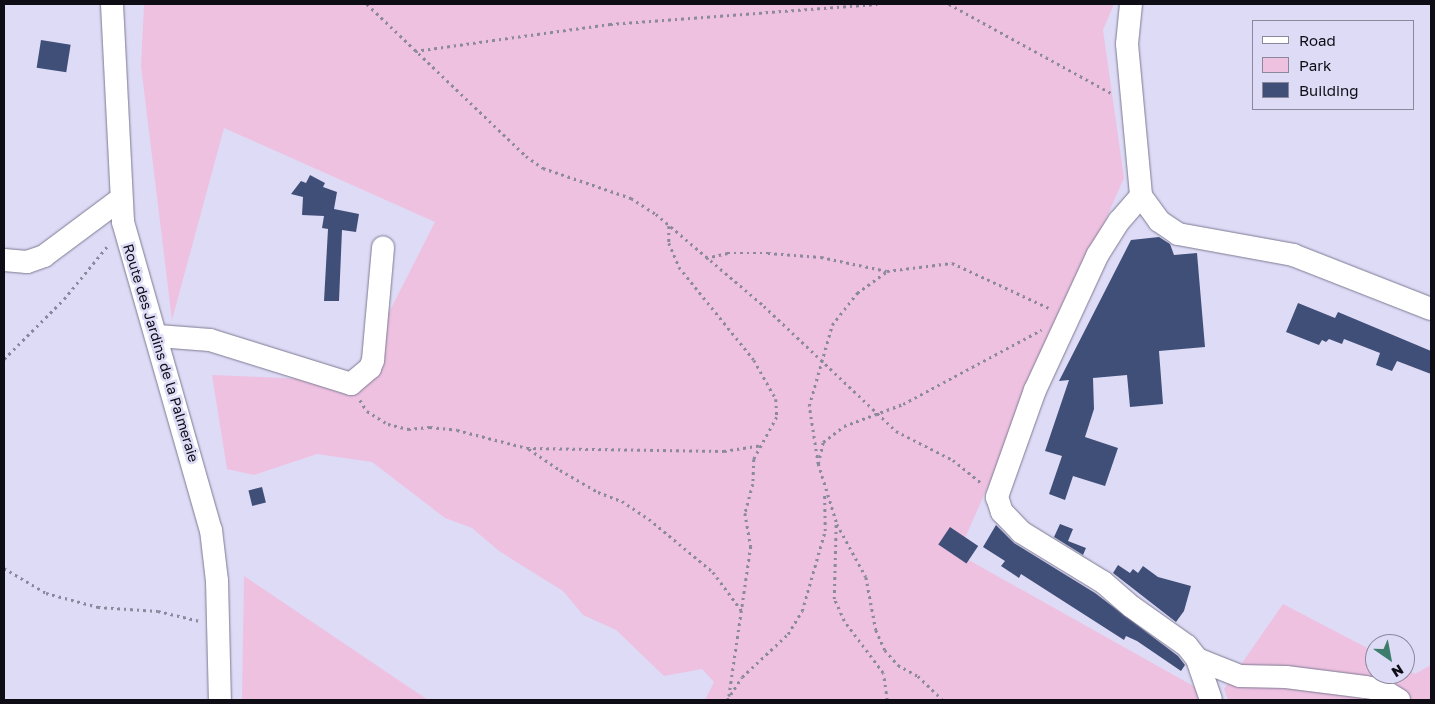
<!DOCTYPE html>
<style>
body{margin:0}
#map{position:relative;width:1435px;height:704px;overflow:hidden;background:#dedbf6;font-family:"Golos Text",sans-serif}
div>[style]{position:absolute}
.green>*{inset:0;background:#eec1e1}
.building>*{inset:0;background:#404f78;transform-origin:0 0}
.path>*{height:2.5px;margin-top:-1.25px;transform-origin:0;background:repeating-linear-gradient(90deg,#8b899d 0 2.5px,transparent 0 6.5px)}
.roads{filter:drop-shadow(0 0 1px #7d7a92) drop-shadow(0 0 1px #7d7a92)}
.minor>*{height:22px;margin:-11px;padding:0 11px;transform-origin:11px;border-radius:11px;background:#fff}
span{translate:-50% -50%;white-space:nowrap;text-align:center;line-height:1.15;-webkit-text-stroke:5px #dedbf6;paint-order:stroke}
.street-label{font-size:14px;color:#0e0c15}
.frame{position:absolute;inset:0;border:5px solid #0e0c15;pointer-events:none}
.legend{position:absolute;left:1252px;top:20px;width:162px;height:90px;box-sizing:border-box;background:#dedbf6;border:1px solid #8b889c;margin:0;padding:6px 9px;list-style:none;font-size:15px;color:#0e0c15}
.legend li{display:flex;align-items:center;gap:10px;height:25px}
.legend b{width:25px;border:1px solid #8b889c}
.north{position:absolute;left:1365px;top:634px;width:50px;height:50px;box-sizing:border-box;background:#dedbf6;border:1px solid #8b889c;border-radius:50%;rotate:147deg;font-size:14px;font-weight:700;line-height:20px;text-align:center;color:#0e0c15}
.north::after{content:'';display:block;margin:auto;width:18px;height:22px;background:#3c7d6c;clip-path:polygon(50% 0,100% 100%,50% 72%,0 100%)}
</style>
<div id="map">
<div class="green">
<div style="clip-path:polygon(144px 4px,1114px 4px,1103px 30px,1124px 178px,958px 554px,1195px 687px,1199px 700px,705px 700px,714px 682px,702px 669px,664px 676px,616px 630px,583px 615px,563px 591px,499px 551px,472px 528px,445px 518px,372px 462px,317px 454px,254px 475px,227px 469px,212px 375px,354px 381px,435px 222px,224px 128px,172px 320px,141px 66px)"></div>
<div style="clip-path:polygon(244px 576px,428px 700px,242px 700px)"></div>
<div style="clip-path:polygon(1283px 604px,1375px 652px,1375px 674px,1405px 674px,1405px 668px,1415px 674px,1431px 665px,1431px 700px,1228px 700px,1224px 689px)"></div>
</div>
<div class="building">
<div style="left:41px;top:40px;width:30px;height:28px;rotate:9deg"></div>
<div style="clip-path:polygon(310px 175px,325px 183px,323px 187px,337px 192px,334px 209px,359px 214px,356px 232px,342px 230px,339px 301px,324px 301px,328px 229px,322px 228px,324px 216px,302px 215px,303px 197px,291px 194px,301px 181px,306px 183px)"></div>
<div style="clip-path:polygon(1159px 237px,1170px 244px,1174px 255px,1197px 253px,1205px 347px,1159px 351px,1163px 404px,1130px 407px,1127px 375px,1093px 378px,1094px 409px,1085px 437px,1118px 448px,1105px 486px,1073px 476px,1065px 500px,1049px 494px,1062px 456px,1045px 451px,1069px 380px,1059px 381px,1131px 240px)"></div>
<div style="clip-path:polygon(1298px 303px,1335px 318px,1338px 312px,1431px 351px,1431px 374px,1397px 361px,1392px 371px,1376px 365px,1380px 353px,1344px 339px,1342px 344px,1329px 339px,1326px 342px,1322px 340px,1319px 345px,1286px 332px)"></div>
<div style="left:262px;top:487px;width:16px;height:14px;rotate:76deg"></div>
<div style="clip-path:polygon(1060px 524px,1073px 529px,1068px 541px,1086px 548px,1083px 555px,1054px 537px)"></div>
<div style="clip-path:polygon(996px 525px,1014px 543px,1095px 593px,1178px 656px,1185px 665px,1181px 671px,1137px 641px,1126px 636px,1124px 640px,1021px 574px,1019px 578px,1001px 566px,1005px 561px,983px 547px)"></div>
<div style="left:950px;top:527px;width:34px;height:21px;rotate:34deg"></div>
<div style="clip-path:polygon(1118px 565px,1130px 573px,1133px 569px,1138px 573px,1143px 566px,1158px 577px,1191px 586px,1184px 611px,1176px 622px,1113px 573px)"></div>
</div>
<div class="path">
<div style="left:367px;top:4px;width:220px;rotate:43.7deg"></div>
<div style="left:526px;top:156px;width:21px;rotate:35deg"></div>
<div style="left:543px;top:168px;width:93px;rotate:18.8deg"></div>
<div style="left:631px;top:198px;width:30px;rotate:33deg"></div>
<div style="left:656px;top:214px;width:142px;rotate:40.4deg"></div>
<div style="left:764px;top:306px;width:182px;rotate:43.4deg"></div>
<div style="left:896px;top:431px;width:64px;rotate:27deg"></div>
<div style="left:953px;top:460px;width:36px;rotate:39deg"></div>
<div style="left:949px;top:4px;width:187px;rotate:28.8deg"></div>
<div style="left:415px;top:51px;width:197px;rotate:-7.9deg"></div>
<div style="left:610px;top:24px;width:268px;rotate:-4.3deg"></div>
<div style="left:669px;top:226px;width:17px;rotate:90deg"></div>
<div style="left:669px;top:243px;width:26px;rotate:67deg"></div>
<div style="left:679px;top:267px;width:119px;rotate:51.1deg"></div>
<div style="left:754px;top:360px;width:45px;rotate:60.6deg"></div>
<div style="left:776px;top:399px;width:18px;rotate:87deg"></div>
<div style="left:777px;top:417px;width:48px;rotate:118.7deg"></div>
<div style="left:754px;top:459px;width:25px;rotate:92deg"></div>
<div style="left:753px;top:484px;width:30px;rotate:105deg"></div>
<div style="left:745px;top:513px;width:34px;rotate:80deg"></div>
<div style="left:751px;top:546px;width:152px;rotate:98.3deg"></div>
<div style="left:706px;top:258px;width:22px;rotate:-13deg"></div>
<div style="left:727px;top:253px;width:41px"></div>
<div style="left:768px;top:253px;width:53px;rotate:4.3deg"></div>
<div style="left:821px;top:257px;width:67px;rotate:12deg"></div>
<div style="left:4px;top:359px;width:85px;rotate:-45deg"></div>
<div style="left:64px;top:299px;width:71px;rotate:-50.7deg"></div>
<div style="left:360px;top:400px;width:13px;rotate:58deg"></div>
<div style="left:367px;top:411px;width:25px;rotate:32deg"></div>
<div style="left:388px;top:424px;width:21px;rotate:14deg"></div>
<div style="left:408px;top:429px;width:22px;rotate:-5deg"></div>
<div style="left:430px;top:427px;width:27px;rotate:6deg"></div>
<div style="left:457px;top:430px;width:72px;rotate:14.4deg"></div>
<div style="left:527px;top:448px;width:197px;rotate:0.9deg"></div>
<div style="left:724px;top:451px;width:37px;rotate:-9deg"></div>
<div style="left:529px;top:449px;width:37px;rotate:34deg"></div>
<div style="left:560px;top:470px;width:44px;rotate:30.1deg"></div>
<div style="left:598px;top:492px;width:26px;rotate:21deg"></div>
<div style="left:622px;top:501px;width:32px;rotate:34deg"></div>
<div style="left:649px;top:519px;width:83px;rotate:39.6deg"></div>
<div style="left:713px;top:572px;width:49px;rotate:53.4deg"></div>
<div style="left:818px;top:464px;width:23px;rotate:-77deg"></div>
<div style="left:823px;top:442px;width:26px;rotate:-37deg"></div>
<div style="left:844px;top:426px;width:63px;rotate:-20.4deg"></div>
<div style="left:903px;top:404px;width:157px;rotate:-28.2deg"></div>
<div style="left:837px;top:524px;width:60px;rotate:61.3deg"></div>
<div style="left:866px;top:577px;width:54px;rotate:79.3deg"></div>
<div style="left:876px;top:630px;width:22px;rotate:66deg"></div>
<div style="left:885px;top:650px;width:20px;rotate:49deg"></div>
<div style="left:898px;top:665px;width:23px;rotate:29deg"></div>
<div style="left:918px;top:676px;width:35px;rotate:44deg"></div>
<div style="left:4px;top:568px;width:49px;rotate:30.8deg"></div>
<div style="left:46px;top:593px;width:54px;rotate:15.1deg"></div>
<div style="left:98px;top:607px;width:60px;rotate:3.8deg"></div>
<div style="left:158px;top:611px;width:43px;rotate:13.4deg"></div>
<div style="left:727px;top:700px;width:27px;rotate:-57deg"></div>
<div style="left:742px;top:677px;width:63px;rotate:-43.1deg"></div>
<div style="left:788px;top:634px;width:27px;rotate:-59deg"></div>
<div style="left:802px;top:611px;width:83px;rotate:-74deg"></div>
<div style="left:825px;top:531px;width:39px;rotate:-91deg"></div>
<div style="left:887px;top:700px;width:27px;rotate:-98deg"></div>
<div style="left:883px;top:673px;width:65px;rotate:-126.9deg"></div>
<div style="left:844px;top:621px;width:24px;rotate:-114deg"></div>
<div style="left:834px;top:599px;width:77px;rotate:-88.5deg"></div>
<div style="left:836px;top:522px;width:61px;rotate:-107.2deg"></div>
<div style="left:818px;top:464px;width:59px;rotate:-98.8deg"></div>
<div style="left:809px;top:406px;width:84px;rotate:-74.1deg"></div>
<div style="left:832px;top:325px;width:41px;rotate:-52deg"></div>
<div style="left:857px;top:293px;width:37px;rotate:-36deg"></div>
<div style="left:887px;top:271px;width:65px;rotate:-7deg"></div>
<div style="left:952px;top:263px;width:109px;rotate:24.9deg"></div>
</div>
<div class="roads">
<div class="minor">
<div style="left:112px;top:4px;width:218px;rotate:87.1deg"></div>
<div style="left:123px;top:222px;width:320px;rotate:74.1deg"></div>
<div style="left:211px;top:530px;width:51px;rotate:83.3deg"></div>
<div style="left:217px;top:581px;width:119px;rotate:88.6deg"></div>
<div style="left:1131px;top:4px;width:40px;rotate:95.7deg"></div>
<div style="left:1127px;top:44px;width:153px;rotate:84.7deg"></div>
<div style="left:1141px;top:196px;width:31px;rotate:54deg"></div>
<div style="left:1159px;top:221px;width:23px;rotate:34deg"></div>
<div style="left:1178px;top:234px;width:117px;rotate:10.3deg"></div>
<div style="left:1293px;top:255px;width:148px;rotate:21.4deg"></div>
<div style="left:1141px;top:196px;width:33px;rotate:131deg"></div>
<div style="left:1119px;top:221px;width:41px;rotate:122.2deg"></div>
<div style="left:1097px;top:256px;width:148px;rotate:114.8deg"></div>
<div style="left:1035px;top:390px;width:114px;rotate:109.6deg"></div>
<div style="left:997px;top:497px;width:16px;rotate:72deg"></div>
<div style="left:1002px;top:512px;width:28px;rotate:46deg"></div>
<div style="left:1021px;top:532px;width:96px;rotate:31.4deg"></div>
<div style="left:1103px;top:582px;width:38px;rotate:41deg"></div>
<div style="left:1132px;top:607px;width:67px;rotate:35.3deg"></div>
<div style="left:1187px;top:646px;width:16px;rotate:52deg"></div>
<div style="left:1197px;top:659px;width:43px;rotate:71.1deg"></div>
<div style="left:4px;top:260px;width:23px;rotate:5deg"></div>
<div style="left:27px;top:262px;width:18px;rotate:-19deg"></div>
<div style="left:44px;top:256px;width:94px;rotate:-36.7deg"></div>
<div style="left:158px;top:336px;width:52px;rotate:4.4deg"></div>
<div style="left:210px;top:340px;width:148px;rotate:17.3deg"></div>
<div style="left:351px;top:384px;width:25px;rotate:-40deg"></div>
<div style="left:370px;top:368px;width:9px;rotate:-69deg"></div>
<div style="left:373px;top:360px;width:113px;rotate:-84.9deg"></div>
<div style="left:1197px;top:659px;width:46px;rotate:21.6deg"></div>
<div style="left:1240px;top:676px;width:46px;rotate:1.2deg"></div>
<div style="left:1286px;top:677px;width:80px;rotate:7.2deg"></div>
<div style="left:1365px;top:687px;width:18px;rotate:9deg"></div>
<div style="left:1383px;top:690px;width:19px;rotate:32deg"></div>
</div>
</div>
<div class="street-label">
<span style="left:161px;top:353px;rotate:73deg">Route des Jardins de la Palmeraie</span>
</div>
<div class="frame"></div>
<ul class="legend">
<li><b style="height:6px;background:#fff"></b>Road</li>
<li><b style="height:14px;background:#eec1e1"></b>Park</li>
<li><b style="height:14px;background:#404f78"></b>Building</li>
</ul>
<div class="north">N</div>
</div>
